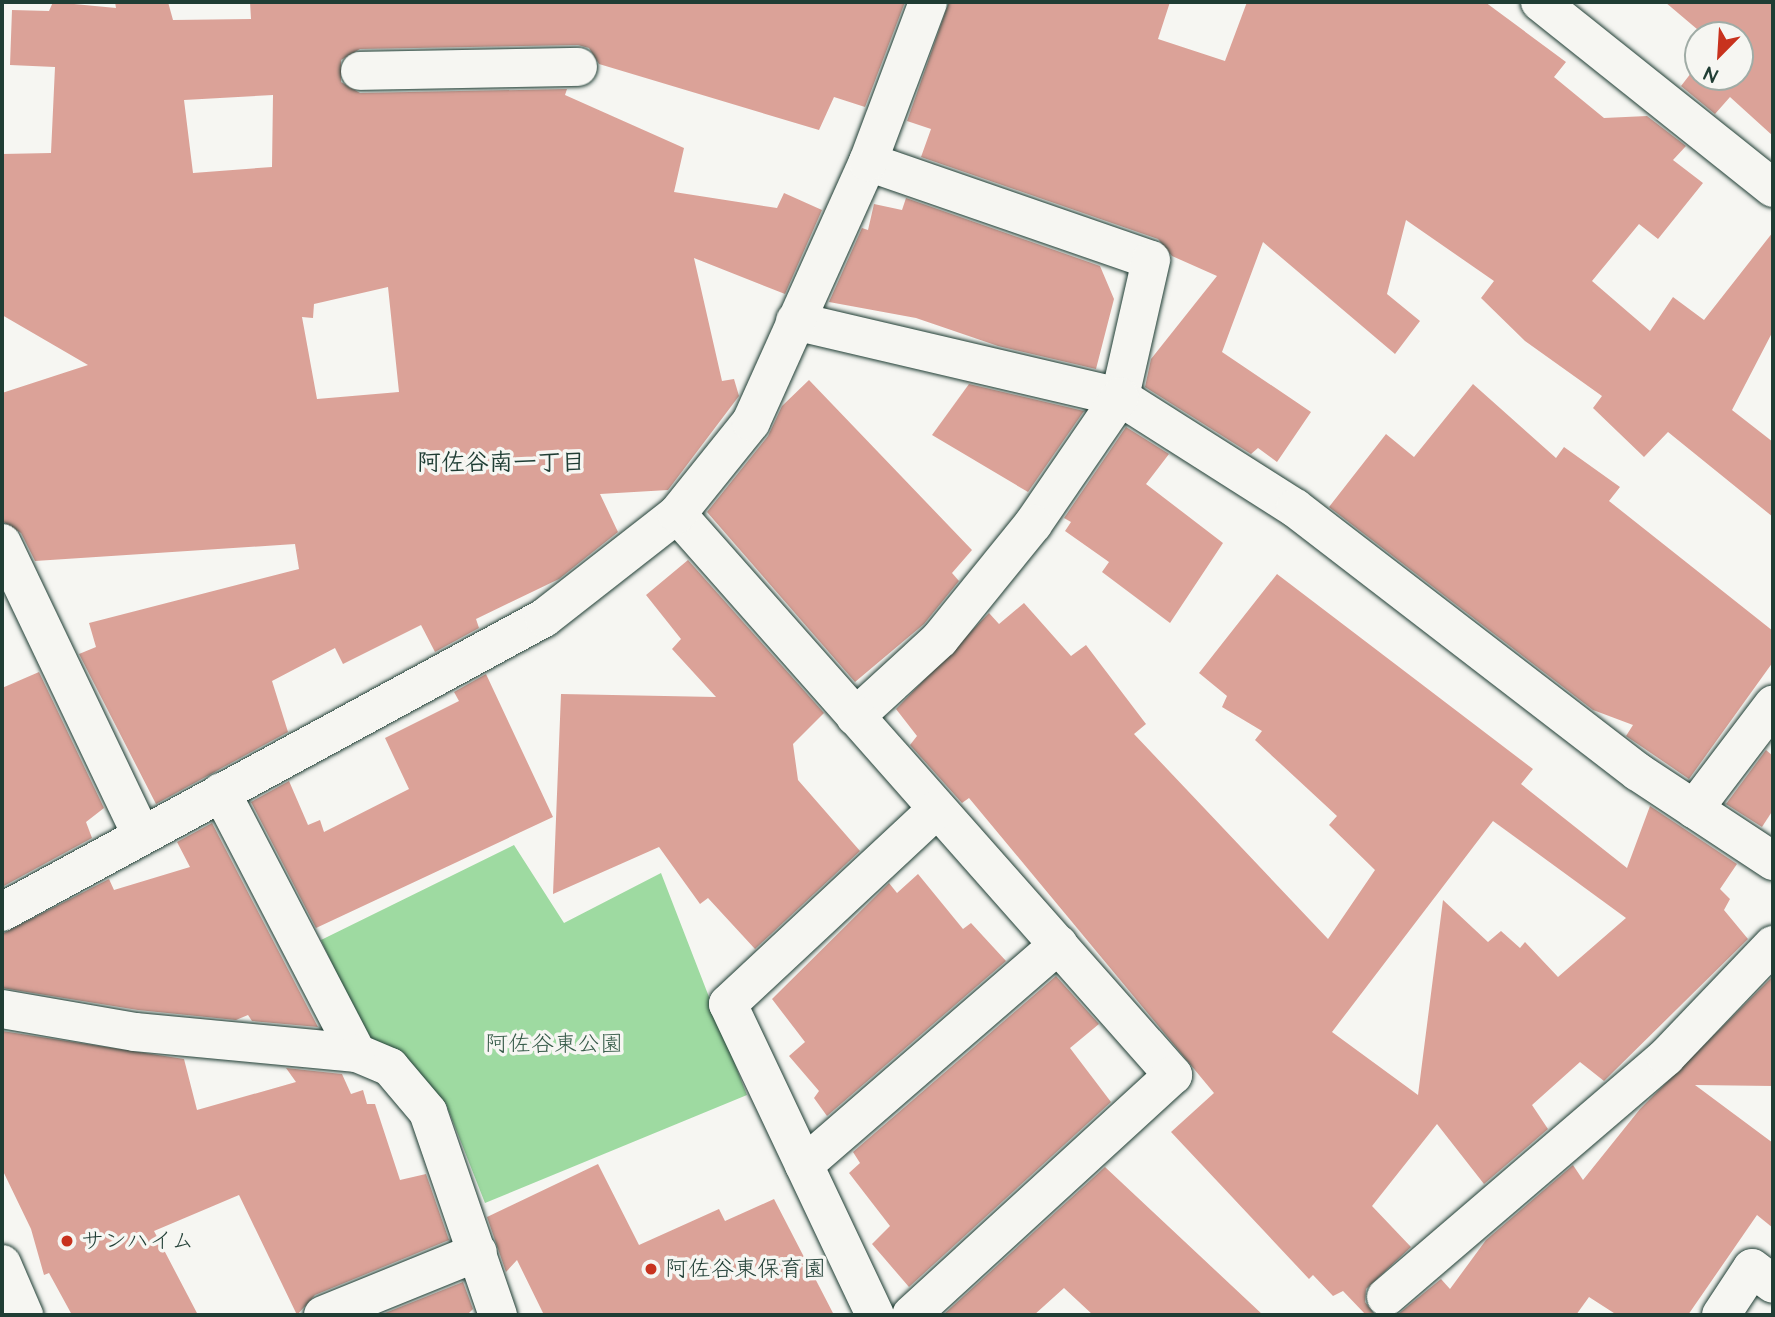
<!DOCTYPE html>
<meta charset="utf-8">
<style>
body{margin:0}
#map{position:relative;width:1775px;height:1317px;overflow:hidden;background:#f6f6f2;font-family:"Architects Daughter","Klee One",sans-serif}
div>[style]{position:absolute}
.green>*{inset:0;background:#9edaa1}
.building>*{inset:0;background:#dba298}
.roads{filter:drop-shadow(0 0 2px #1f3d34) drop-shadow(0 0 2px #1f3d34)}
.street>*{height:38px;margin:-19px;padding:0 19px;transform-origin:19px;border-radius:19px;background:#f6f6f2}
.dots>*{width:19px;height:19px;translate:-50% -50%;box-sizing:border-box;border:4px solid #f6f6f2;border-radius:50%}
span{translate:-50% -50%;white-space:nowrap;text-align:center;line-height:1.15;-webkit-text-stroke:7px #f6f6f2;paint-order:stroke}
.park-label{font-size:23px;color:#385c4a}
.poi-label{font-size:23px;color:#1f3d34}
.left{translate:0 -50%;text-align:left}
.neighbourhood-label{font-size:24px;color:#1f3d34;font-weight:700}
.frame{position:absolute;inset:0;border:4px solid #1f3d34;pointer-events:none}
.north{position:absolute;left:1684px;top:21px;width:70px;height:70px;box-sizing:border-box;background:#f6f6f2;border:2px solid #a0aca6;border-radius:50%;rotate:204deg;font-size:19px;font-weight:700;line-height:28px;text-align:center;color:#1f3d34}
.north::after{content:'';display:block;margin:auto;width:24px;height:32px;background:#c8321e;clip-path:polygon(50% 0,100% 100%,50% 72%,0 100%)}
</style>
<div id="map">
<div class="green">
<div style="clip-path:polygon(514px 845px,564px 923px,661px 873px,747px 1095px,485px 1203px,446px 1104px,402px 1055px,367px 1039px,321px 940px)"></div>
</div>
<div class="building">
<div style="clip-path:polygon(evenodd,53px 2px,116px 8px,115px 2px,168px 2px,173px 20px,251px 19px,250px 2px,905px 2px,865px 107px,834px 97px,819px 130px,599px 64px,589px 48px,578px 45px,360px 49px,341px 60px,341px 82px,360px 93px,567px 89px,565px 95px,684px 148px,674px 192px,777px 208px,784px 193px,822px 210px,785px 294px,694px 258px,722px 381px,734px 379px,739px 396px,668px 490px,600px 494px,618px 532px,559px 579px,476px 619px,479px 628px,435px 652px,421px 625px,343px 664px,335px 648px,272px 681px,288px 732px,156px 804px,79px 654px,96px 647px,89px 623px,299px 569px,295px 544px,35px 561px,21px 533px,2px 521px,2px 393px,88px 365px,2px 315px,2px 154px,51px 153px,55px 67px,10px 65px,12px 10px,49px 11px,53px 2px,273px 95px,272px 167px,193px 173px,184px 100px,273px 95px,53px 2px,388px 287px,399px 392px,317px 399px,302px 317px,313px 318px,314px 304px,388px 287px)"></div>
<div style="clip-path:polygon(949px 2px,1170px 2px,1158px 39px,1225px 61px,1247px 2px,1485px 2px,1566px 62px,1554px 77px,1604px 118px,1647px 116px,1686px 146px,1673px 160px,1703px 183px,1658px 239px,1639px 224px,1592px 281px,1650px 331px,1673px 297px,1704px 320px,1773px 232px,1773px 331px,1732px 410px,1773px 442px,1773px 517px,1668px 432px,1644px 457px,1593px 408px,1602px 396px,1525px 341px,1481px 298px,1494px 281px,1406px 220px,1387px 294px,1420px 321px,1395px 354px,1263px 242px,1222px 352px,1311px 412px,1277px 462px,1258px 448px,1251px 454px,1145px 387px,1151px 359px,1217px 276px,1172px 256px,1158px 239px,921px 157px,931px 129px,907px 121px)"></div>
<div style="clip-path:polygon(1665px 2px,1773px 2px,1773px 136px,1730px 97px,1715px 114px,1681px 86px,1698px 64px,1698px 77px,1740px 77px,1740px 35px,1704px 35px)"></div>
<div style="clip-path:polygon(906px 198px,1100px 266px,1114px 299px,1096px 369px,998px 346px,916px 318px,829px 302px,862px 228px,868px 230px,874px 204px,902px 210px)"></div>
<div style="clip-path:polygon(809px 380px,972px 550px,952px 573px,959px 581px,924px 624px,855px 682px,707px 512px,768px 436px,782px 406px)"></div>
<div style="clip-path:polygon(969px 384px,1084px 411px,1028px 492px,932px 435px)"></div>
<div style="clip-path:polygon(1473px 384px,1556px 458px,1564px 447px,1620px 487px,1609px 501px,1773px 631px,1773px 662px,1689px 779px,1626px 736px,1633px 725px,1593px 710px,1329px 507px,1386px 434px,1414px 457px)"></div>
<div style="clip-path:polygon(1126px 427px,1169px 454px,1146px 484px,1223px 543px,1170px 623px,1102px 572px,1109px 562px,1065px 531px,1071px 522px,1064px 518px)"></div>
<div style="clip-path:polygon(688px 560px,824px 713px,793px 744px,798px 780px,860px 851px,755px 949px,708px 898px,700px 904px,659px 847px,553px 894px,561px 694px,716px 697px,672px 649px,681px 639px,646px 595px)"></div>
<div style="clip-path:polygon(evenodd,1277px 574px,1533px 769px,1521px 784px,1627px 868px,1650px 806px,1737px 864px,1720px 889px,1730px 899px,1724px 910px,1748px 939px,1604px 1081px,1580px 1062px,1532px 1105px,1548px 1129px,1484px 1184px,1437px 1124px,1372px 1206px,1411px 1247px,1366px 1289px,1365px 1302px,1375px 1315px,1366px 1315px,1343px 1291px,1333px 1296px,1313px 1275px,1309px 1279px,1171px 1132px,1214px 1093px,969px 798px,962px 803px,910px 745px,917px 736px,896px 709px,989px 613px,999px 624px,1024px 603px,1071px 656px,1086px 645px,1146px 724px,1134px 734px,1328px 939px,1375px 870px,1329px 825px,1337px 816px,1255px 740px,1262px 731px,1222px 707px,1227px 696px,1199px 673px,1277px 574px,1493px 821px,1626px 918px,1558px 977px,1525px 942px,1520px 948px,1501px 931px,1488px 942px,1443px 900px,1418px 1095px,1332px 1032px,1493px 821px)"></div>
<div style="clip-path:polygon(39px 672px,104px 808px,86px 822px,92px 838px,2px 887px,2px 688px)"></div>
<div style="clip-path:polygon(486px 674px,553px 817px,316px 928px,251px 802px,289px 781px,308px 825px,320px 820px,324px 832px,409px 789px,385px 738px,459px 701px,454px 692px)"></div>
<div style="clip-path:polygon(1766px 750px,1773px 756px,1773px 810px,1762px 827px,1726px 804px)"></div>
<div style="clip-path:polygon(212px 823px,318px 1027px,252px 1021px,248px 1015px,236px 1020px,138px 1010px,2px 988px,2px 934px,109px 879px,114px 890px,190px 867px,177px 842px)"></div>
<div style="clip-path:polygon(918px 874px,963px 929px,971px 923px,1006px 961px,827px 1116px,814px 1098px,819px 1091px,789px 1056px,805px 1042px,772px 999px,889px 883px,897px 893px)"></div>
<div style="clip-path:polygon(1056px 976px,1099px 1024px,1070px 1048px,1111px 1102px,909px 1287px,872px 1244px,890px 1226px,849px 1173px,860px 1163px,853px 1152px)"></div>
<div style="clip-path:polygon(1773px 976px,1773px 1086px,1695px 1085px,1773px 1143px,1773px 1228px,1757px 1215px,1688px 1315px,1617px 1315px,1589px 1297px,1576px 1315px,1397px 1315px,1441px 1279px,1450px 1289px,1486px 1240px,1573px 1165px,1583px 1180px,1640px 1109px)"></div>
<div style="clip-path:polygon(2px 1031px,184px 1059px,197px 1110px,296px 1082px,286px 1068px,342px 1074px,351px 1094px,363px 1090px,367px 1104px,375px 1104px,400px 1180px,426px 1174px,449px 1240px,315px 1295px,297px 1315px,239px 1195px,154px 1231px,198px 1315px,72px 1315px,49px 1273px,44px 1275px,31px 1229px,2px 1169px)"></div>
<div style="clip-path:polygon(598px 1164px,639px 1245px,719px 1209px,725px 1221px,774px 1199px,834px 1315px,544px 1315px,517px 1260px,506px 1272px,487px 1217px)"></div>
<div style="clip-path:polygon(1105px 1167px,1263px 1315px,1093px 1315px,1064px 1288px,1034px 1315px,943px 1315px)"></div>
<div style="clip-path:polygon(463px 1282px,473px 1309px,467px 1315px,380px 1315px)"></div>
</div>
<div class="roads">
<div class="street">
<div style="left:1540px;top:2px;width:298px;rotate:38.6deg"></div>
<div style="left:360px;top:71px;width:218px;rotate:-1.1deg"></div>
<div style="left:868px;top:162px;width:299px;rotate:19.1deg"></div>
<div style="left:1151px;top:260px;width:140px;rotate:102.8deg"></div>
<div style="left:1120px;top:397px;width:207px;rotate:32.4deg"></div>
<div style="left:1295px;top:508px;width:433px;rotate:37.6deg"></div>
<div style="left:1638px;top:772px;width:162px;rotate:33.4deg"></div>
<div style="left:795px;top:321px;width:334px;rotate:13.2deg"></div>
<div style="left:1120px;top:397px;width:154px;rotate:124.4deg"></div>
<div style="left:1033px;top:524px;width:148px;rotate:129deg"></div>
<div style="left:940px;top:639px;width:115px;rotate:137.5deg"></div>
<div style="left:677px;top:514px;width:749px;rotate:48.52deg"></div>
<div style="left:1173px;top:1075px;width:355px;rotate:137.5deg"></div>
<div style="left:2px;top:543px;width:323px;rotate:64.5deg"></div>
<div style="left:221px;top:792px;width:294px;rotate:62.5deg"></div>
<div style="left:1694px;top:809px;width:131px;rotate:-52.8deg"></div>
<div style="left:2px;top:912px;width:617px;rotate:-28.48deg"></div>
<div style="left:544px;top:618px;width:169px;rotate:-38deg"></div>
<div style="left:677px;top:514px;width:118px;rotate:-51.2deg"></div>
<div style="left:751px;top:422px;width:285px;rotate:-65.8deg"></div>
<div style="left:868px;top:162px;width:171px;rotate:-69.4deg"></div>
<div style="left:2px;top:1009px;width:135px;rotate:9.8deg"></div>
<div style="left:135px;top:1032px;width:223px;rotate:5.4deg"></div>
<div style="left:357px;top:1053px;width:36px;rotate:23deg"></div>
<div style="left:390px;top:1067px;width:59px;rotate:49.8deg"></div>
<div style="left:428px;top:1112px;width:215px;rotate:71deg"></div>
<div style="left:804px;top:1165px;width:337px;rotate:-40.9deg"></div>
<div style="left:2px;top:1264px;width:56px;rotate:66.7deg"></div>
<div style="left:1386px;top:1297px;width:369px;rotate:-40.6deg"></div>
<div style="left:1666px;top:1057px;width:155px;rotate:-46.3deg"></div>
<div style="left:323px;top:1315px;width:167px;rotate:-22.1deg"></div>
<div style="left:875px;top:1315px;width:344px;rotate:-115.3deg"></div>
<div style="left:728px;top:1004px;width:286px;rotate:-43deg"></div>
<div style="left:1721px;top:1315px;width:56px;rotate:-56.6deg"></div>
<div style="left:1752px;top:1268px;width:26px;rotate:37deg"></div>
</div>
</div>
<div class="dots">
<div style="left:67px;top:1241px;background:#c8321e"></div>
<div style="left:651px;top:1269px;background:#c8321e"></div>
</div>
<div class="park-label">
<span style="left:554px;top:1044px">阿佐谷東公園</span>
</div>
<div class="poi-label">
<span class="left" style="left:81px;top:1241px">サンハイム</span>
<span class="left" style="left:665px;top:1269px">阿佐谷東保育園</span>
</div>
<div class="neighbourhood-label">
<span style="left:501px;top:464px">阿佐谷南一丁目</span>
</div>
<div class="frame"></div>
<div class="north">N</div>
</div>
